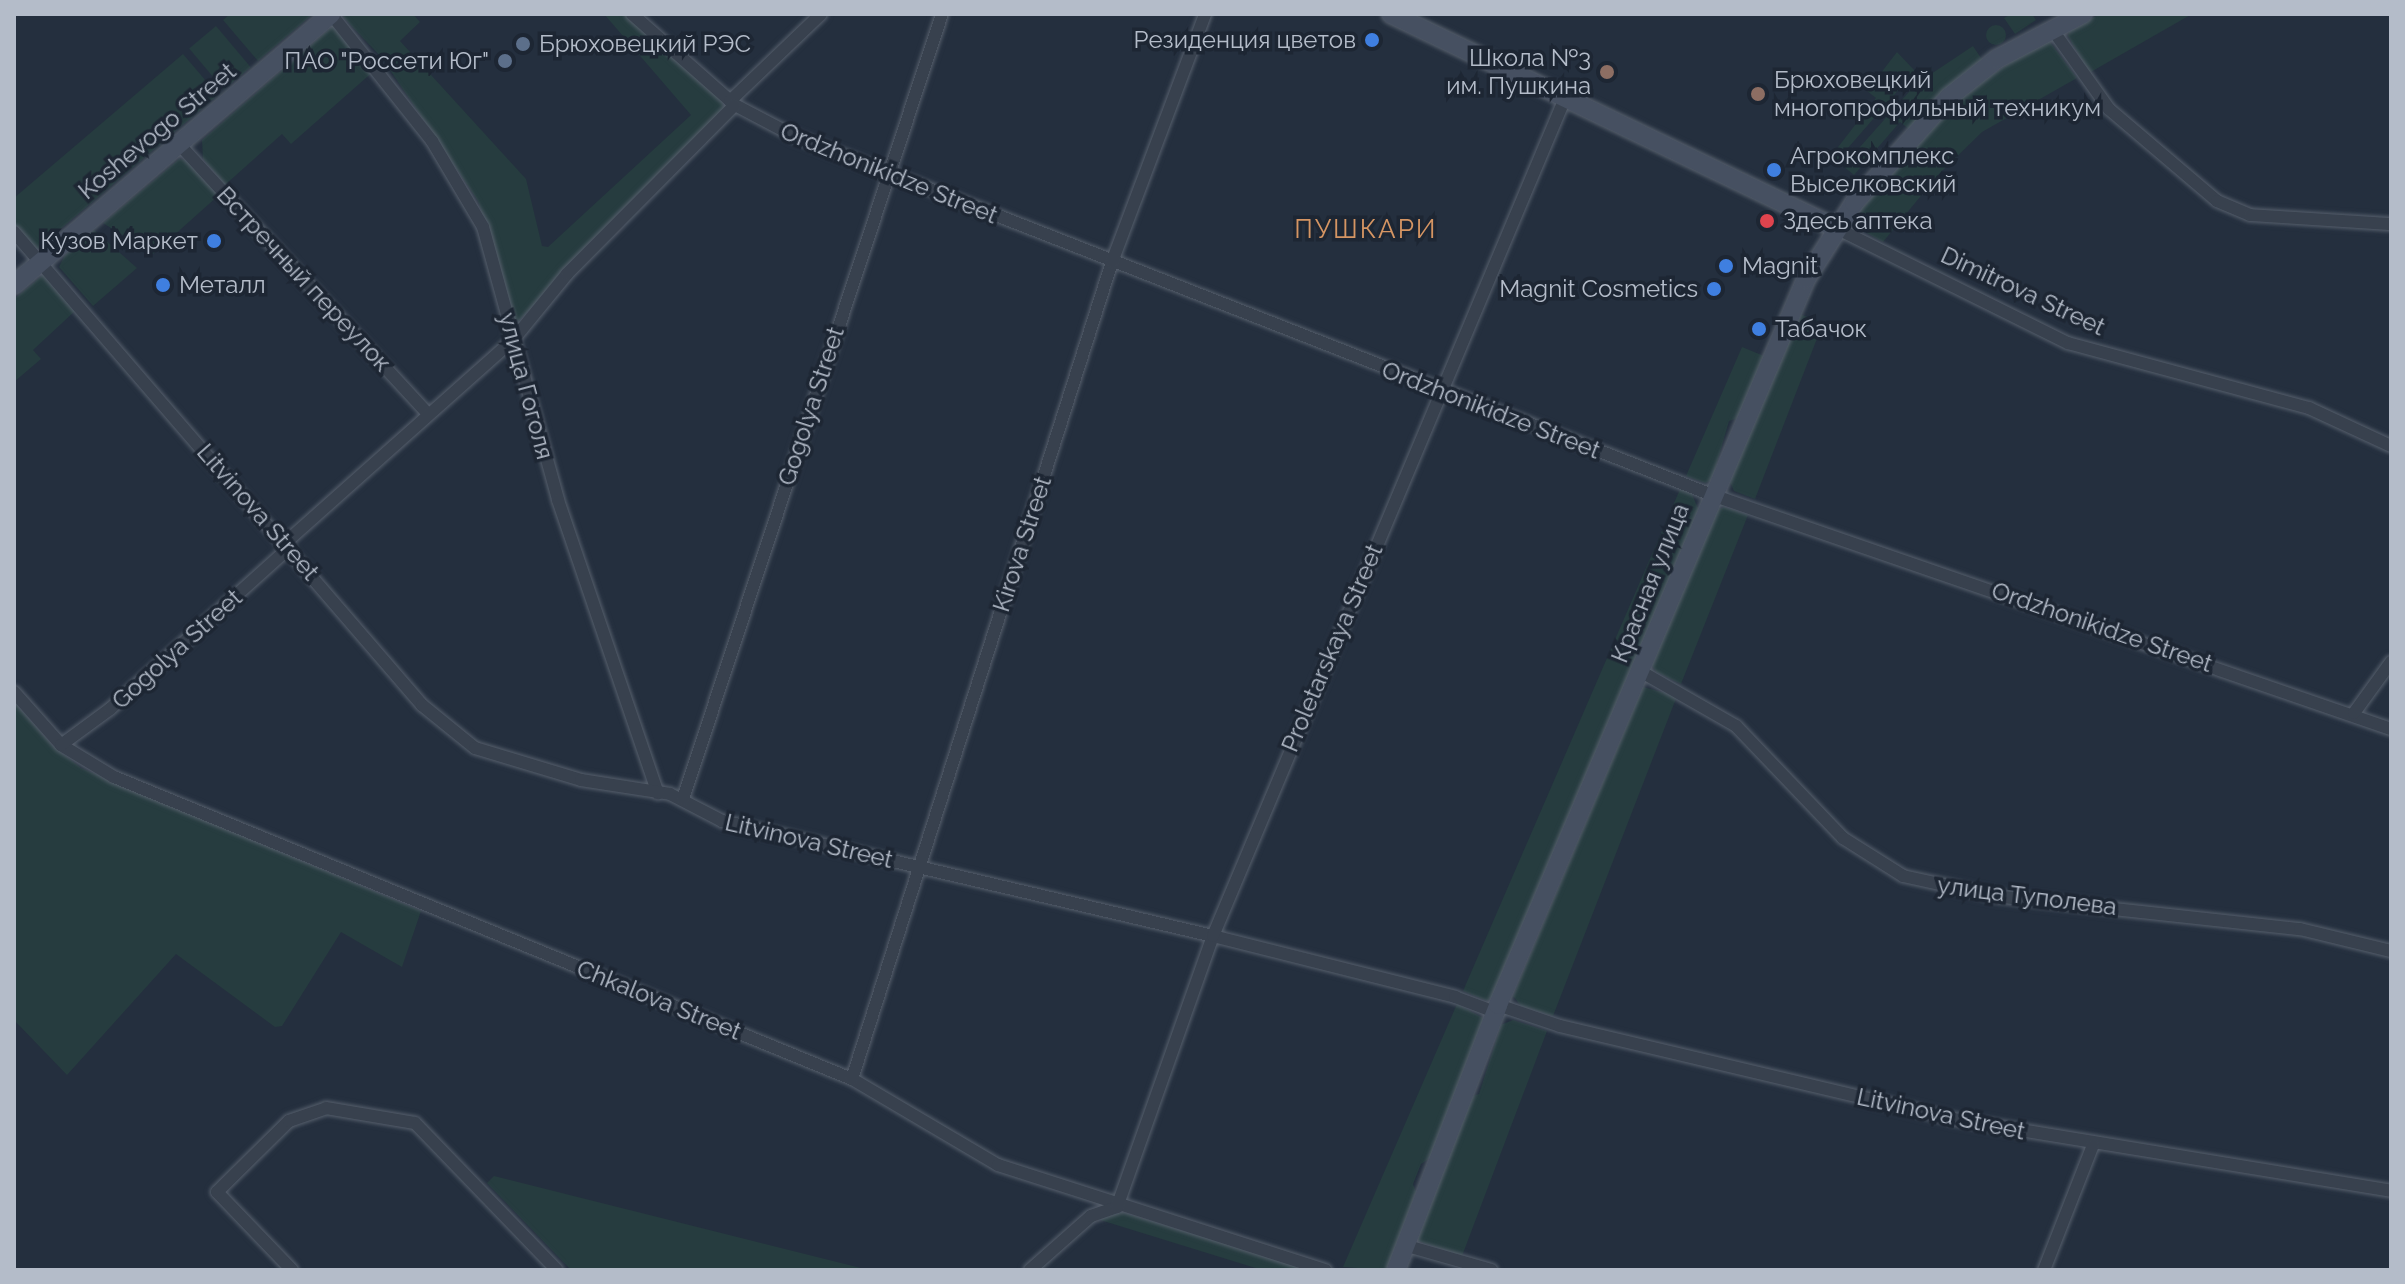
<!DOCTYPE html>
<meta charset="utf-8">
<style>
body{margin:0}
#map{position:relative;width:2405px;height:1284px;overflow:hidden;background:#242f3e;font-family:Raleway,sans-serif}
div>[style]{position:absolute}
.green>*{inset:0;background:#263c3f;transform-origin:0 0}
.round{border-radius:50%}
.roads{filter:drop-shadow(0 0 2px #565f6c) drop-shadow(0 0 2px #565f6c)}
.street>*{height:12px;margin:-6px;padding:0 6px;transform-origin:6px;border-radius:6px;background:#38414e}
.secondary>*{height:18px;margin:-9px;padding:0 9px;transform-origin:9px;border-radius:9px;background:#465061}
.dots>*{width:22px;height:22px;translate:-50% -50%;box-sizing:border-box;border:4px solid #1d2633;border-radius:50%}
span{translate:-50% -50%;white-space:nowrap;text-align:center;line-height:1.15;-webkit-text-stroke:7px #1d2633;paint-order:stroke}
.poi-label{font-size:24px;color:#b4bcc9}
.right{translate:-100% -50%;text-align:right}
.left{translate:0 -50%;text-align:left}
.street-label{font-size:24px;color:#b4bcc9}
.neighbourhood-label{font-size:26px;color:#d59563;letter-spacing:2px}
.frame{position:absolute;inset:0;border:16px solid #b4bcc9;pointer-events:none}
</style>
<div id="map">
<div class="green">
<div style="clip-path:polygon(230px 14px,313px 14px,258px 61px,223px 20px)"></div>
<div style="clip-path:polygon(347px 14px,413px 14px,420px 22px,400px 41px,526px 179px,542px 246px,548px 247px,691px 115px,604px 14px,626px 14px,721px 98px,724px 108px,516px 324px,478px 201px,382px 58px,343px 17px)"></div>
<div style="clip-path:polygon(2011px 14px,2032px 14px,2036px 20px,2015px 34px,2004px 18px)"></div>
<div style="clip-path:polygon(2101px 14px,2192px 14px,2089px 73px,2068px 36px,2070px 28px)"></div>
<div class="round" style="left:1986px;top:25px;width:20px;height:20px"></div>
<div style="clip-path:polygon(334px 25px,375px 70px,291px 144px,282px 134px,225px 185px,203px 159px,202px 140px)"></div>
<div style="left:216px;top:26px;width:54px;height:35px;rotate:50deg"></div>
<div style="clip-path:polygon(2047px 38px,2077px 78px,1982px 132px,1938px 175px,1883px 242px,1849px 223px,1957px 98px)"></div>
<div style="clip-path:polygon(1973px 46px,1983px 61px,1909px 129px,1900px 122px,1854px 175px,1843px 166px,1916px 84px)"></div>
<div style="clip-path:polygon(1897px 52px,1915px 71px,1834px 164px,1828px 160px,1876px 98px,1867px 91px)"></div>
<div style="clip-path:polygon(183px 54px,218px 95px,36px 250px,14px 224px,14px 198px)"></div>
<div style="clip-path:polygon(179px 159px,187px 160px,219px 195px,153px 254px,103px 223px)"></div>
<div style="clip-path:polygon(94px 230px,137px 268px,93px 306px,59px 267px,65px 255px)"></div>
<div style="clip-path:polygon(44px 274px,75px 311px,33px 350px,41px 359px,14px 382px,14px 299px)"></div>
<div style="clip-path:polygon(1800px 314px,1823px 323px,1755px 499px,1734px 491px,1728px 477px)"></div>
<div style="clip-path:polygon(1742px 347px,1764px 356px,1738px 418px,1729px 421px,1712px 480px,1705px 483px,1686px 476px)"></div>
<div style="clip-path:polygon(1681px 487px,1692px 494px,1699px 511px,1494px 995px,1487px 1001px,1463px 991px)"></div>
<div style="clip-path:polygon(1725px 507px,1748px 515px,1681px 684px,1656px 672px,1652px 665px,1715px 510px)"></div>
<div style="clip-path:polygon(1643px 687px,1677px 696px,1553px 1016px,1521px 1006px,1513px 996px)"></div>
<div style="clip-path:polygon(14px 702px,53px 746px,81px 768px,421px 911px,402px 967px,341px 932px,282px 1026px,275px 1027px,176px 954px,67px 1075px,14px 1020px)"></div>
<div style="clip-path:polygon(1457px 1004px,1485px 1019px,1430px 1158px,1421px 1164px,1413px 1184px,1416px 1192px,1387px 1270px,1343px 1267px)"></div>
<div style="clip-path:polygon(1513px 1020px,1547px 1031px,1462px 1256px,1415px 1240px,1473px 1096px,1479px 1094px,1501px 1025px)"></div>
<div style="clip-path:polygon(494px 1176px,869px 1270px,571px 1270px,487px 1183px)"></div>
<div style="clip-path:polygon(1115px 1210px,1311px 1270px,1262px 1270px,1097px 1219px)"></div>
</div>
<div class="roads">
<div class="street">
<div style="left:331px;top:14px;width:162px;rotate:51.5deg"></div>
<div style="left:432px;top:141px;width:100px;rotate:59.3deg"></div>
<div style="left:483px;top:227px;width:283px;rotate:74.6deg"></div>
<div style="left:558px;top:500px;width:310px;rotate:71.2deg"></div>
<div style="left:632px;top:14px;width:137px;rotate:41.5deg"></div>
<div style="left:735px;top:105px;width:67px;rotate:27.7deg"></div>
<div style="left:794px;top:136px;width:986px;rotate:21.36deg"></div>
<div style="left:1712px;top:495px;width:718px;rotate:19.02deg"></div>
<div style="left:2052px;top:29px;width:98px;rotate:54.5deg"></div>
<div style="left:2109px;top:109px;width:142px;rotate:40.4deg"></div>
<div style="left:2217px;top:201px;width:36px;rotate:23deg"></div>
<div style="left:2250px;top:215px;width:141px;rotate:3.7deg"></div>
<div style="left:730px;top:101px;width:126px;rotate:-43.7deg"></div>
<div style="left:179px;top:144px;width:367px;rotate:47.3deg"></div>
<div style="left:1836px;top:228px;width:259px;rotate:26.4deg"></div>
<div style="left:2068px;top:343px;width:250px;rotate:15.1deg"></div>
<div style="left:2309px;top:408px;width:90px;rotate:24.9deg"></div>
<div style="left:14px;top:232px;width:625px;rotate:49.22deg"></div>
<div style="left:422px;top:705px;width:68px;rotate:39.1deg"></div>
<div style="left:475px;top:748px;width:111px;rotate:16.8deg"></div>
<div style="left:581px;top:780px;width:90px;rotate:8.9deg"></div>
<div style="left:670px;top:794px;width:59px;rotate:27.4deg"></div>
<div style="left:722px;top:821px;width:504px;rotate:13.18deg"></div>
<div style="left:1213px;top:936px;width:250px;rotate:14.1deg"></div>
<div style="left:1455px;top:997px;width:43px;rotate:20.6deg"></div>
<div style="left:285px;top:543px;width:305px;rotate:-41.7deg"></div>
<div style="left:513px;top:340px;width:85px;rotate:-50.7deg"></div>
<div style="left:567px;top:274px;width:238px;rotate:-45.2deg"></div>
<div style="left:1640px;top:671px;width:111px;rotate:29.8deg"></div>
<div style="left:1736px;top:726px;width:155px;rotate:46.3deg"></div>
<div style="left:1843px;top:838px;width:71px;rotate:32.3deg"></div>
<div style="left:1903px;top:876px;width:93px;rotate:12.4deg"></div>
<div style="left:1994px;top:896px;width:308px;rotate:6.2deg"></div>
<div style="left:2300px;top:929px;width:94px;rotate:13.6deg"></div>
<div style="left:14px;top:692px;width:71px;rotate:48.4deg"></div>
<div style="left:61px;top:745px;width:62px;rotate:31.1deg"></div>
<div style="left:114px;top:777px;width:797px;rotate:22.26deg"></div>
<div style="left:852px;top:1079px;width:169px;rotate:30.5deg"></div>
<div style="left:998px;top:1165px;width:344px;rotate:17.8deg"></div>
<div style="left:2354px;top:713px;width:63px;rotate:-54deg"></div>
<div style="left:61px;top:745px;width:61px;rotate:-36.3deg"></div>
<div style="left:110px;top:709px;width:241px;rotate:-42deg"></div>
<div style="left:683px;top:799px;width:827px;rotate:-71.74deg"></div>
<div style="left:1498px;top:1005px;width:65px;rotate:18.7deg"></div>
<div style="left:1560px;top:1026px;width:404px;rotate:13.3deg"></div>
<div style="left:1953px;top:1119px;width:444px;rotate:9.3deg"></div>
<div style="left:852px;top:1079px;width:857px;rotate:-72.35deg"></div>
<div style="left:1112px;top:262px;width:265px;rotate:-69.4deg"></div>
<div style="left:1404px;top:1245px;width:91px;rotate:16deg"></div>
<div style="left:292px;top:1270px;width:108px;rotate:-133.9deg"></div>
<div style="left:217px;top:1192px;width:101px;rotate:-44.6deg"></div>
<div style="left:289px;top:1121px;width:39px;rotate:-19deg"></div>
<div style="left:326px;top:1108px;width:90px;rotate:9.6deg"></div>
<div style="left:415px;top:1123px;width:204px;rotate:46deg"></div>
<div style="left:1030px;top:1270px;width:81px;rotate:-41.5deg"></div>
<div style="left:1091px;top:1216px;width:28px;rotate:-19deg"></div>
<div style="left:1117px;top:1207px;width:288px;rotate:-70.5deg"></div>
<div style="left:1213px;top:936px;width:911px;rotate:-67.21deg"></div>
<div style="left:2044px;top:1270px;width:134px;rotate:-68.6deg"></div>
</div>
<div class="secondary">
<div style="left:1391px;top:14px;width:494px;rotate:25.7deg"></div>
<div style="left:14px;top:285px;width:417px;rotate:-40.5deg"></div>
<div style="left:1396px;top:1270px;width:284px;rotate:-68.9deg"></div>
<div style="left:1498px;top:1005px;width:789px;rotate:-67.01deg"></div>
<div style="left:1806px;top:279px;width:90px;rotate:-57.7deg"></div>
<div style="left:1854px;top:203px;width:142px;rotate:-48.1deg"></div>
<div style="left:1949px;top:97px;width:61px;rotate:-38.4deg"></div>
<div style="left:1997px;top:59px;width:97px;rotate:-27.6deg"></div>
</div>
</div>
<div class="dots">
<div style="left:1372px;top:40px;background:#3f7fe0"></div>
<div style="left:523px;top:44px;background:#5c6f8a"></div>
<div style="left:505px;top:61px;background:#5c6f8a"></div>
<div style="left:1607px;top:72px;background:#8d6e63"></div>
<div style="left:1758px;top:94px;background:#8d6e63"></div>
<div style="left:1774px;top:170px;background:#3f7fe0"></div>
<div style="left:1767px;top:221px;background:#e0444e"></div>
<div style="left:214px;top:241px;background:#3f7fe0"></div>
<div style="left:1726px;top:266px;background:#3f7fe0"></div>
<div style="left:163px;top:285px;background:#3f7fe0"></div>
<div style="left:1714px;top:289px;background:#3f7fe0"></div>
<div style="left:1759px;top:329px;background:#3f7fe0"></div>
</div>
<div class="poi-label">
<span class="right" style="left:1356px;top:40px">Резиденция цветов</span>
<span class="left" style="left:539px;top:44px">Брюховецкий РЭС</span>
<span class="right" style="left:1591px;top:72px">Школа №3<br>им. Пушкина</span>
<span class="right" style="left:489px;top:61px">ПАО "Россети Юг"</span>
<span class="left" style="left:1774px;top:94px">Брюховецкий<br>многопрофильный техникум</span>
<span class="left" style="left:1790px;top:170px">Агрокомплекс<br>Выселковский</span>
<span class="left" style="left:1783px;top:221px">Здесь аптека</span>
<span class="right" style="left:198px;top:241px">Кузов Маркет</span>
<span class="left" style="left:1742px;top:266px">Magnit</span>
<span class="left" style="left:179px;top:285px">Металл</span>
<span class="right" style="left:1698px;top:289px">Magnit Cosmetics</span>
<span class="left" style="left:1775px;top:329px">Табачок</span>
</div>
<div class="street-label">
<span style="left:157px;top:131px;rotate:-40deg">Koshevogo Street</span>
<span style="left:889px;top:173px;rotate:22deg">Ordzhonikidze Street</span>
<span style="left:304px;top:279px;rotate:47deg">Встречный переулок</span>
<span style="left:2023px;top:291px;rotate:25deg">Dimitrova Street</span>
<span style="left:526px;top:386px;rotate:75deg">улица Гоголя</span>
<span style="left:811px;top:406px;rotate:-72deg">Gogolya Street</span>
<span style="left:1491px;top:410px;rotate:21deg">Ordzhonikidze Street</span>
<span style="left:258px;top:512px;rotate:49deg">Litvinova Street</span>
<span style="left:1022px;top:544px;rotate:-72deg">Kirova Street</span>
<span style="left:1650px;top:583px;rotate:-68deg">Красная улица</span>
<span style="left:2102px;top:627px;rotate:19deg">Ordzhonikidze Street</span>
<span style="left:1332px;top:648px;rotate:-67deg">Proletarskaya Street</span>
<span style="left:177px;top:649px;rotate:-42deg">Gogolya Street</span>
<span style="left:809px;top:841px;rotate:13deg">Litvinova Street</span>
<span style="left:2027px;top:896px;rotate:7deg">улица Туполева</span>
<span style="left:659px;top:1000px;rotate:22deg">Chkalova Street</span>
<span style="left:1941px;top:1114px;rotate:12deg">Litvinova Street</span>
</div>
<div class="neighbourhood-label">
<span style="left:1366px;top:230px">ПУШКАРИ</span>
</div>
<div class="frame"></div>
</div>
